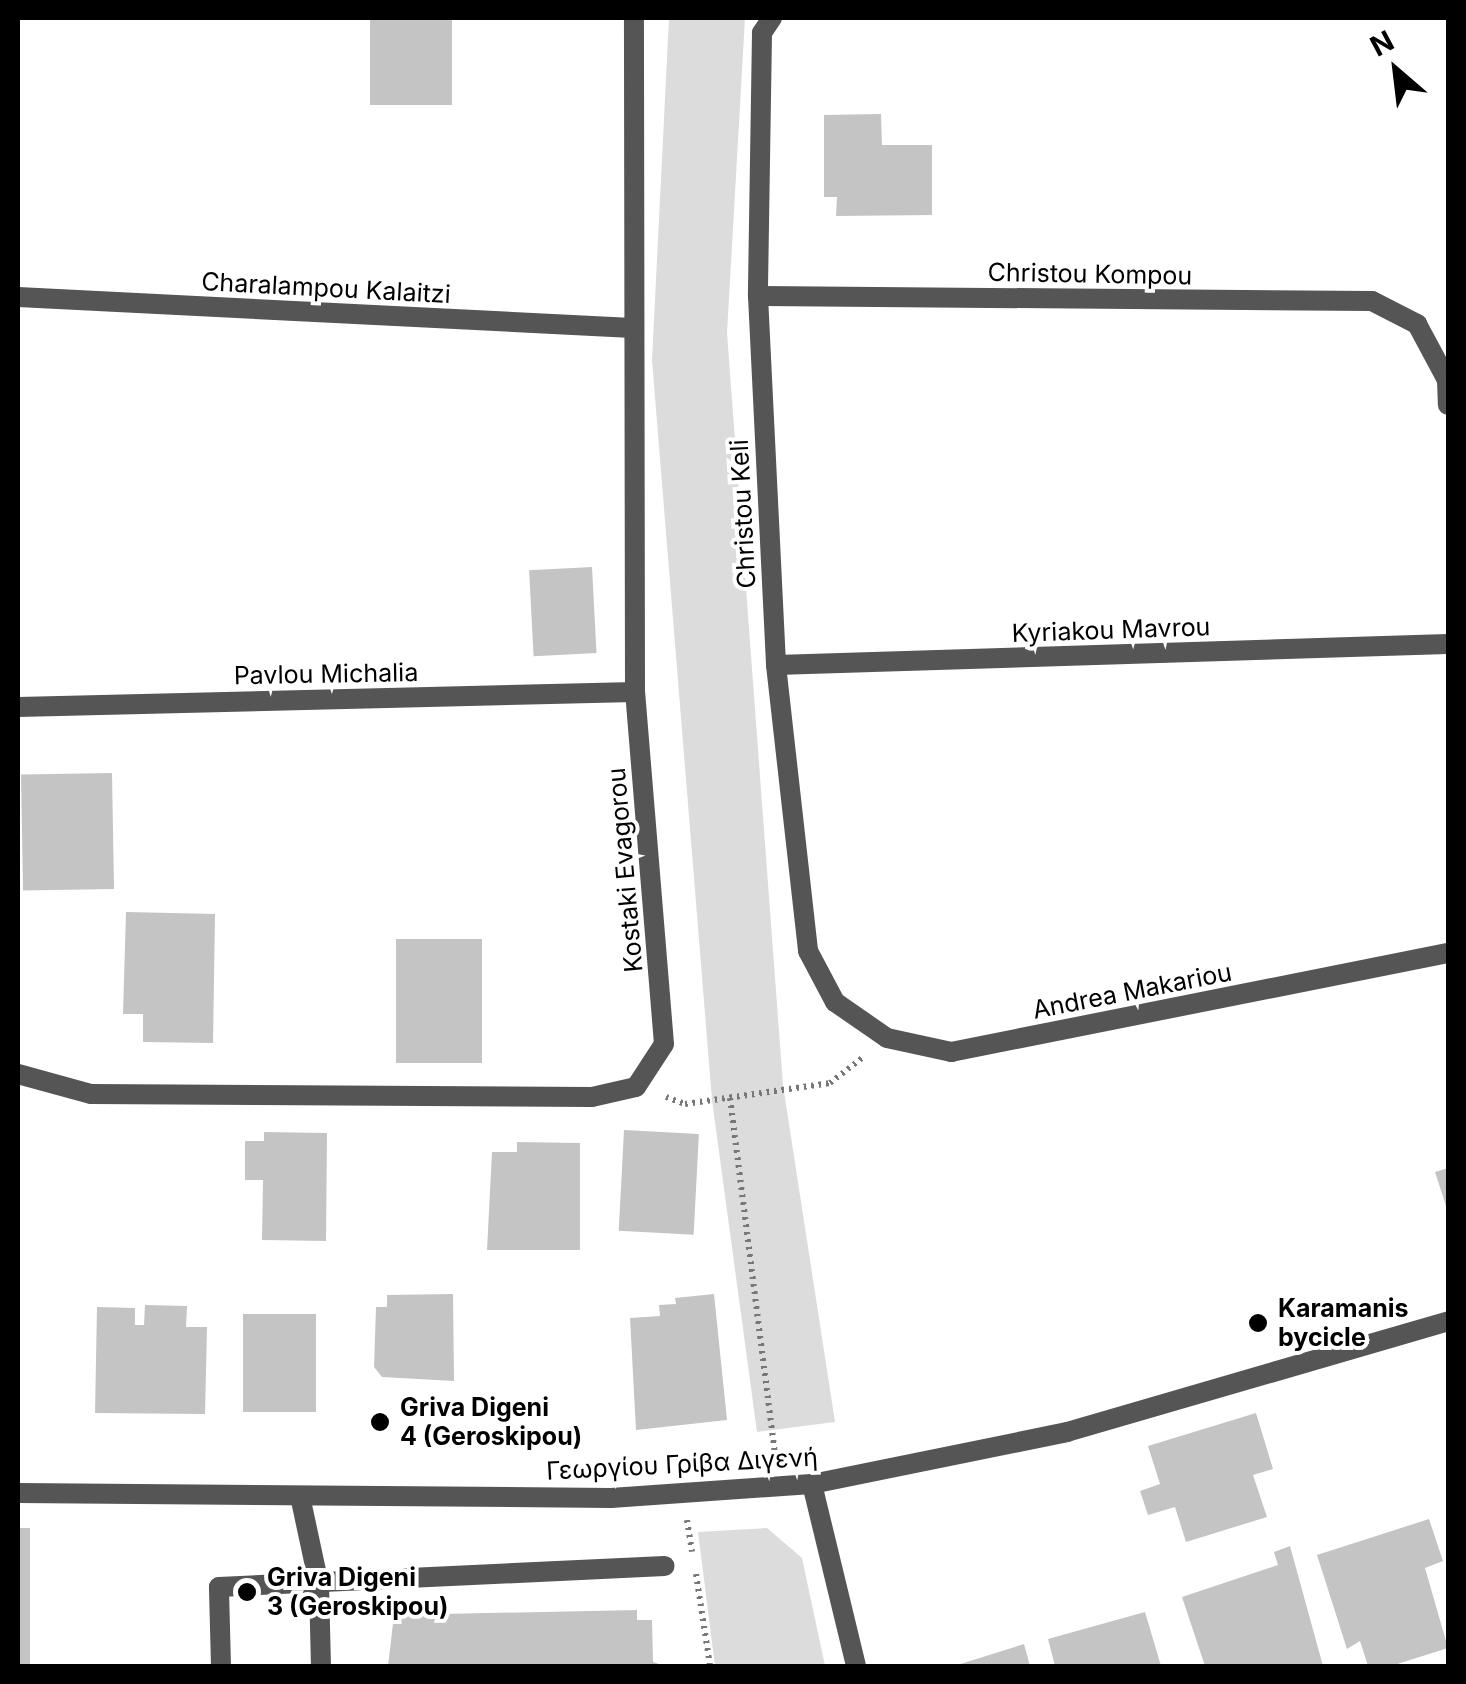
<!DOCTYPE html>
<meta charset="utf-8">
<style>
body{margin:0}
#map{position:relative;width:1466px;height:1684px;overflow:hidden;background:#fff;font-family:Inter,sans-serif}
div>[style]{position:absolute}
.green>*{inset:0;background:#dcdcdc}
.building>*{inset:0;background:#c4c4c4;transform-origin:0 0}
.path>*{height:6px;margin-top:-3px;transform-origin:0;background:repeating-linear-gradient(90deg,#777 0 2.5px,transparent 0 7.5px)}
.service>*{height:20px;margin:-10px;padding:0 10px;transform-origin:10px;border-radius:10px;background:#555}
.minor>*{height:20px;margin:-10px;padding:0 10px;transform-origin:10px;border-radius:10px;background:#555}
.tertiary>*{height:20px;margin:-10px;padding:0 10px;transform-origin:10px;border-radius:10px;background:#555}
.dots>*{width:28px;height:28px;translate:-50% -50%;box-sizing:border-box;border:5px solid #fff;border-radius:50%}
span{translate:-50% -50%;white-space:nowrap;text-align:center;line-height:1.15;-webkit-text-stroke:8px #fff;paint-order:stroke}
.street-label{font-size:25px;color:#000}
.poi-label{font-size:25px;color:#000;font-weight:700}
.left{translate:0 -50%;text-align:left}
.frame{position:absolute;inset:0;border:20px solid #000;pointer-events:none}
.north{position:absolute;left:1346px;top:20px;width:100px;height:100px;-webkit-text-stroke:8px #fff;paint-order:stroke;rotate:332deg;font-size:28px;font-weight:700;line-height:40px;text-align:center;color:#000}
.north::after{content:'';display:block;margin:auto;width:35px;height:45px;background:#000;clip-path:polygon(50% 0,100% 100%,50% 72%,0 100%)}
</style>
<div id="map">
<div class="green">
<div style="clip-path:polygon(669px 18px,745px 18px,727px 333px,783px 1085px,835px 1422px,757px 1432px,712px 1100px,652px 360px)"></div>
<div style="clip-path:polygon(767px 1528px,802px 1558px,825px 1666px,715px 1666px,698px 1532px)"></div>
</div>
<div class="building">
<div style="left:370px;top:18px;width:82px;height:87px"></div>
<div style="clip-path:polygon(881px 114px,882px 145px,932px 145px,932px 215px,836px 216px,837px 197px,824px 197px,824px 115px)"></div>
<div style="left:592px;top:567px;width:86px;height:63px;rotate:87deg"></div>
<div style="left:112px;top:773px;width:116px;height:91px;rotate:89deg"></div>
<div style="clip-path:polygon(126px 912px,215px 914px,213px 1043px,143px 1042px,143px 1014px,123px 1014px)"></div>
<div style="left:396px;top:939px;width:86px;height:124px"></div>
<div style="left:624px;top:1130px;width:75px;height:101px;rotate:3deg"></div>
<div style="clip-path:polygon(264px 1132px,327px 1133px,326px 1241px,262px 1240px,263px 1180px,245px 1180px,245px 1141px,264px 1141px)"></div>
<div style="clip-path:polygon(517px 1142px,580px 1143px,580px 1250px,487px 1250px,492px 1152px,517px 1152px)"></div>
<div style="clip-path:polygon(1448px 1168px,1448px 1212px,1435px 1172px)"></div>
<div style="clip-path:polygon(453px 1294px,454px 1381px,382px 1377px,374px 1367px,376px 1307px,387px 1307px,387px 1295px)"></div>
<div style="clip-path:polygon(714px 1294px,727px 1420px,636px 1430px,630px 1318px,660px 1316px,659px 1305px,676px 1304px,675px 1298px)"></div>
<div style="clip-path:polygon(145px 1305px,187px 1306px,186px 1327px,207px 1327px,205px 1414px,95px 1413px,97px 1307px,135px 1308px,135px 1325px,144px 1325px)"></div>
<div style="left:243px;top:1314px;width:73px;height:98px"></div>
<div style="clip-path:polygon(1256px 1413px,1273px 1469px,1253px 1475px,1267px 1517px,1186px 1542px,1175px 1507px,1148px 1515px,1140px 1491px,1160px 1484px,1148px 1446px)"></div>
<div style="clip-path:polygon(1429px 1519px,1443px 1561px,1425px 1568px,1448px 1648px,1391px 1666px,1368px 1666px,1360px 1641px,1347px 1649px,1317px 1555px)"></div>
<div style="left:18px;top:1528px;width:12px;height:138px"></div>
<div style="clip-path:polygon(1290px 1546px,1323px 1666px,1205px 1666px,1182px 1597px,1278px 1565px,1274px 1552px)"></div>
<div style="clip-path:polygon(637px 1610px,637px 1620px,652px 1620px,653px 1662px,665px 1666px,388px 1666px,394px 1615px)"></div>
<div style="clip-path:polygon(1145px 1612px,1161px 1666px,1055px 1666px,1048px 1639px)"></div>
<div style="clip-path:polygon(1024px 1644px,1030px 1666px,954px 1666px)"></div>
</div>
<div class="path">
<div style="left:666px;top:1097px;width:20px;rotate:20deg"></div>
<div style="left:685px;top:1104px;width:147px;rotate:-8.2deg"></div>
<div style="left:830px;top:1083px;width:41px;rotate:-38deg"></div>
<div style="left:730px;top:1098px;width:365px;rotate:82.8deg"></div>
<div style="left:687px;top:1520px;width:32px;rotate:81deg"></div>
<div style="left:696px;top:1574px;width:93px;rotate:81.3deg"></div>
</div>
<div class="service">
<div style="left:300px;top:1496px;width:91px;rotate:77.9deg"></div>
<div style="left:319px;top:1585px;width:81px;rotate:88.6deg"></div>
<div style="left:221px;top:1666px;width:79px;rotate:-91.5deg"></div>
<div style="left:219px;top:1587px;width:446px;rotate:-2.7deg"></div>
</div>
<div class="minor">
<div style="left:772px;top:18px;width:18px;rotate:124deg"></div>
<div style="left:762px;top:33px;width:263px;rotate:90.9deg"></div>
<div style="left:758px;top:296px;width:369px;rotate:87.2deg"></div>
<div style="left:776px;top:665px;width:288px;rotate:83.6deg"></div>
<div style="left:808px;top:951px;width:58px;rotate:62.1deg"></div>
<div style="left:835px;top:1002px;width:63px;rotate:34.7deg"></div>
<div style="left:887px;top:1038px;width:66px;rotate:12.3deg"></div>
<div style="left:951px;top:1052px;width:507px;rotate:-11.27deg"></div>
<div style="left:758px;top:296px;width:614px;rotate:0.47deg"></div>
<div style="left:1372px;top:301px;width:51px;rotate:27.1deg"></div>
<div style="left:1417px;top:324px;width:64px;rotate:61.8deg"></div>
<div style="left:1447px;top:380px;width:25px;rotate:88deg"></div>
<div style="left:18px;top:297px;width:615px;rotate:2.89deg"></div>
<div style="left:776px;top:665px;width:672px;rotate:-1.79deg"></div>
<div style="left:18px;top:707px;width:617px;rotate:-1.39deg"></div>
<div style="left:18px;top:1074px;width:76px;rotate:15.3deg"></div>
<div style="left:91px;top:1094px;width:501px;rotate:0.34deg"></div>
<div style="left:592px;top:1097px;width:45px;rotate:-12.8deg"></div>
<div style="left:636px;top:1087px;width:51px;rotate:-56.9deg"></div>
<div style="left:664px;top:1044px;width:353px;rotate:-94.7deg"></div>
<div style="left:635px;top:692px;width:674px;rotate:-90.09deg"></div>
<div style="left:812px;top:1484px;width:187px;rotate:76.4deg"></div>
</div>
<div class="tertiary">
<div style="left:18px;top:1493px;width:593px;rotate:0.48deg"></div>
<div style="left:611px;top:1498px;width:201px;rotate:-4deg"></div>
<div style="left:812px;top:1484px;width:260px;rotate:-11.5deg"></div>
<div style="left:1067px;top:1432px;width:397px;rotate:-16.2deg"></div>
</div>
<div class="dots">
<div style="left:1258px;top:1323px;background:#000"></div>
<div style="left:380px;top:1422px;background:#000"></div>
<div style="left:247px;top:1592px;background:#000"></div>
</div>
<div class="street-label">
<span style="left:1090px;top:274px;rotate:1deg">Christou Kompou</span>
<span style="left:326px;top:288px;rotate:3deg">Charalampou Kalaitzi</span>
<span style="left:743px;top:514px;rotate:-93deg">Christou Keli</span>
<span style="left:1111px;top:630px;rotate:-2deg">Kyriakou Mavrou</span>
<span style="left:326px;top:674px;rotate:-1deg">Pavlou Michalia</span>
<span style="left:625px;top:870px;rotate:-95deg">Kostaki Evagorou</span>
<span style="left:1132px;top:991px;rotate:-11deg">Andrea Makariou</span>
<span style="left:682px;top:1464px;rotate:-3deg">Γεωργίου Γρίβα Διγενή</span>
</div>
<div class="poi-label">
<span class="left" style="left:1278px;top:1323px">Karamanis<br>bycicle</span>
<span class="left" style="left:400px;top:1422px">Griva Digeni<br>4 (Geroskipou)</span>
<span class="left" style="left:267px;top:1592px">Griva Digeni<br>3 (Geroskipou)</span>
</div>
<div class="frame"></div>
<div class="north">N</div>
</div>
